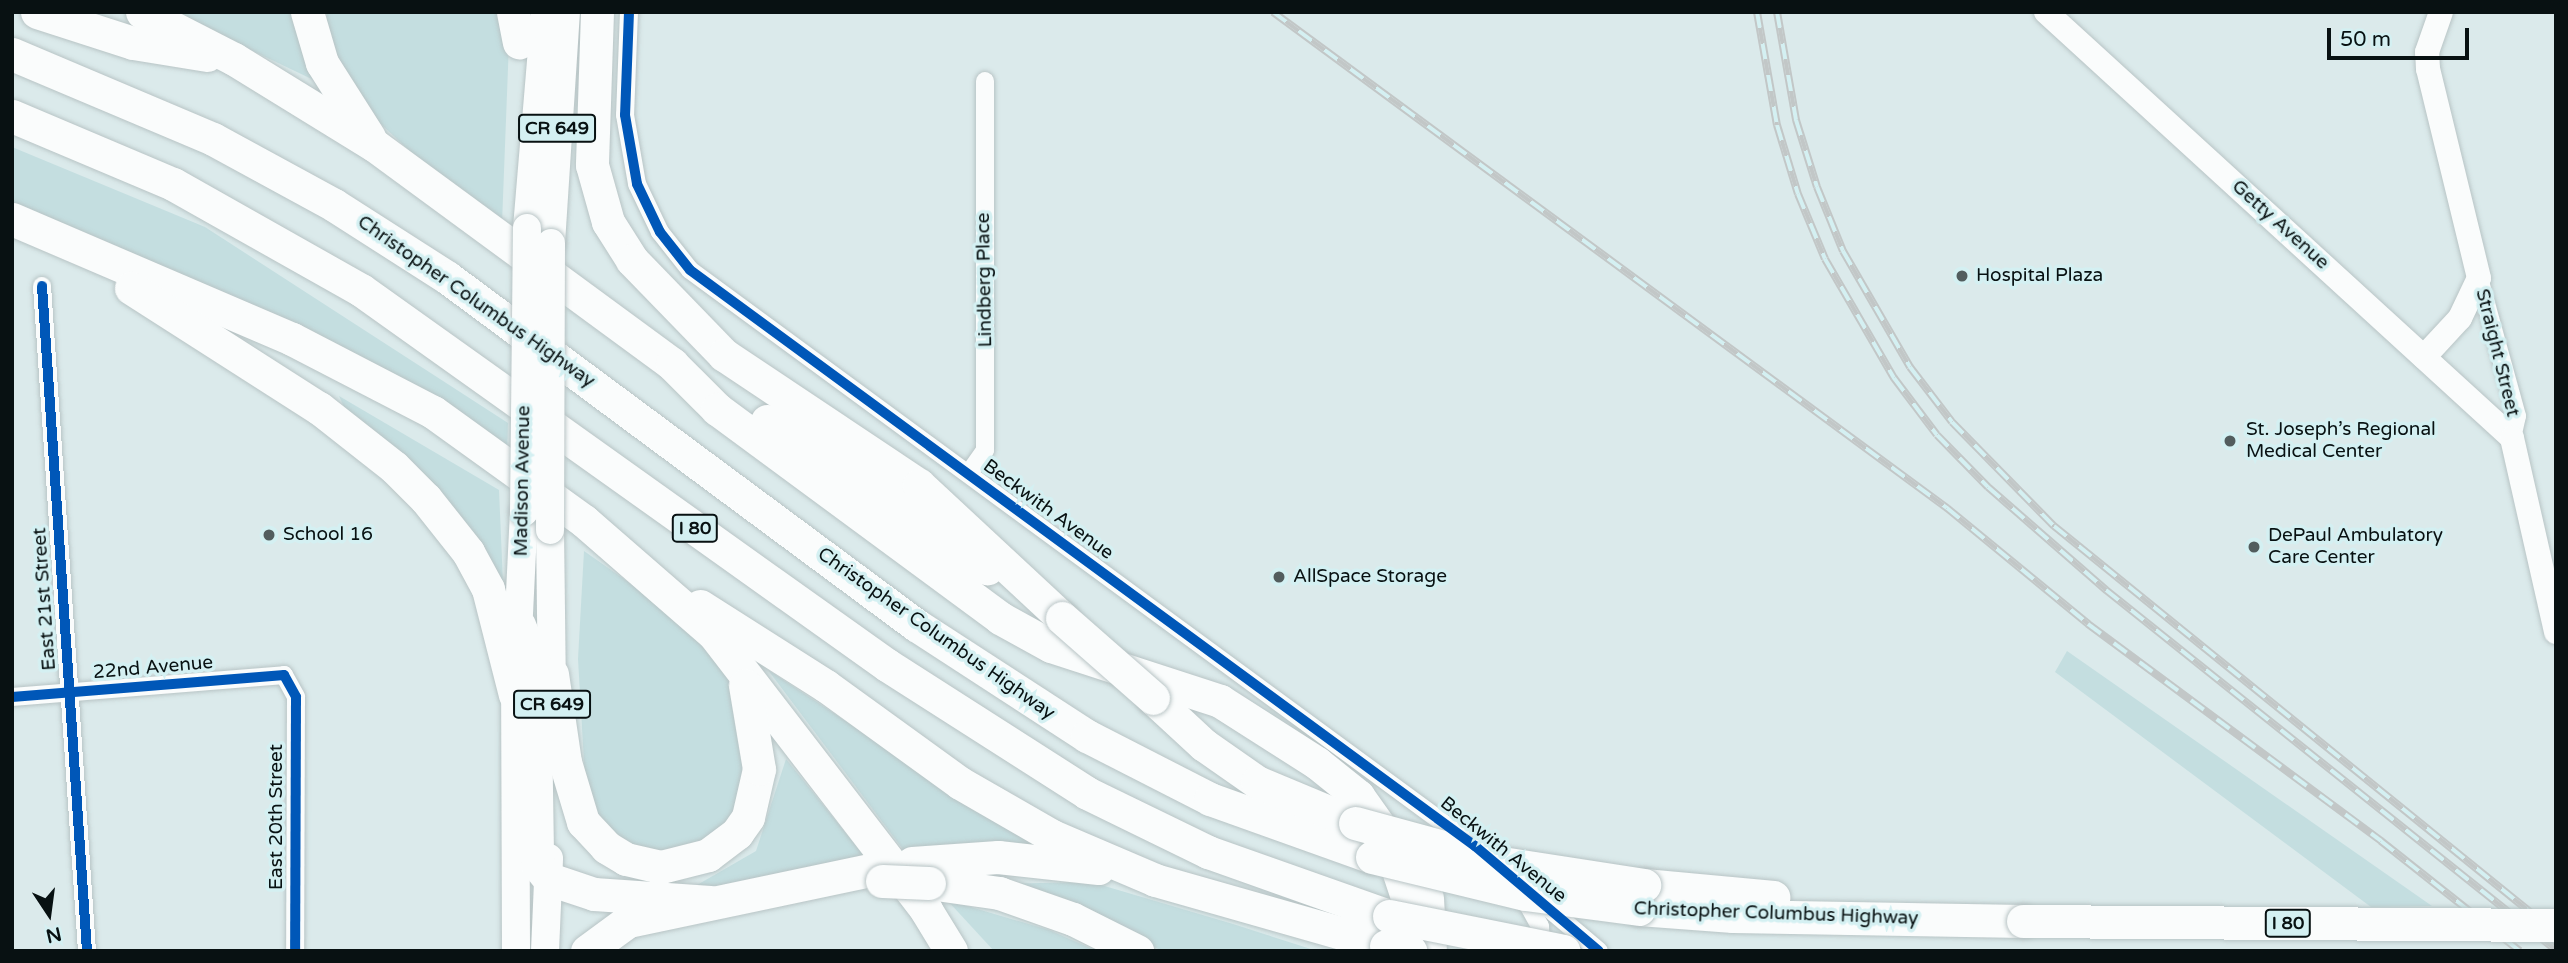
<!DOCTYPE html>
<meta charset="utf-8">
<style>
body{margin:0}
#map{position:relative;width:2568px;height:963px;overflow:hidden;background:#dbeaeb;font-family:"Varela Round",sans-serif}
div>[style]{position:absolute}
.green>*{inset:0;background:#c4dee0}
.roads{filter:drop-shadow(0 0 2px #b8c4c5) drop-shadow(0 0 2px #b8c4c5)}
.street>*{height:18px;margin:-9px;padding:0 9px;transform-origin:9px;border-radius:9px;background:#fafcfc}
.secondary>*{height:24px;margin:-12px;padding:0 12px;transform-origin:12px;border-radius:12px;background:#fafcfc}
.primary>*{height:28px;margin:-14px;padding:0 14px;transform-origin:14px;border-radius:14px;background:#fafcfc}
.highway>*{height:33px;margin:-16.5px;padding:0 16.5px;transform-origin:16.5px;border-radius:16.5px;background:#fafcfc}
.rail>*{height:8px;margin-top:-4px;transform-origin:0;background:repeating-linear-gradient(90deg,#d4f0f2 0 16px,#c2c7c7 0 32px);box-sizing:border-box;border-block:2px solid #c2c7c7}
.bridges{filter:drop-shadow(0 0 2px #b8c4c5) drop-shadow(0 0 2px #b8c4c5)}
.primary-bridge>*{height:28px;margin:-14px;padding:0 14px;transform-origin:14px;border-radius:14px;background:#fafcfc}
.highway-bridge>*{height:33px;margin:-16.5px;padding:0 16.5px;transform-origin:16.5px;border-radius:16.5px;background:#fafcfc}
.cycleway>*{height:10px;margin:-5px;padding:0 5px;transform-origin:5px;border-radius:5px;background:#0057b8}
.dots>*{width:19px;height:19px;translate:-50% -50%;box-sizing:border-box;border:4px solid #d4f0f2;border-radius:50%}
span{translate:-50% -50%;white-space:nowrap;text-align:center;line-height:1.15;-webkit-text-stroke:7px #d4f0f2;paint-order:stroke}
.shield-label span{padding:2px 5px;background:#d4f0f2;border:2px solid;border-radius:5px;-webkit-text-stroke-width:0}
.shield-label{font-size:18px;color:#081112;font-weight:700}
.street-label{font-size:19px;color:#081112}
.poi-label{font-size:19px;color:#081112}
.left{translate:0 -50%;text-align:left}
.frame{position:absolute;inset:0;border:14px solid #081112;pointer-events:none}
.north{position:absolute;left:14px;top:879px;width:70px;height:70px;-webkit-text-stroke:5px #d4f0f2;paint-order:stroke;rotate:167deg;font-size:19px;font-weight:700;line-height:28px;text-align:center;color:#081112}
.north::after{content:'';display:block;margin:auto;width:24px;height:32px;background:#081112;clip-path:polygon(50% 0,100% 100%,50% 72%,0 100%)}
.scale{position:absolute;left:2327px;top:28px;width:142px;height:32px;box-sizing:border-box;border:4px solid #081112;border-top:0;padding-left:9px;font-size:21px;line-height:24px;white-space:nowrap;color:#081112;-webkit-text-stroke:5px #d4f0f2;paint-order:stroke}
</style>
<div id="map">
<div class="green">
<div style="clip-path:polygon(171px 12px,295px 12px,320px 83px)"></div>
<div style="clip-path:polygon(327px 12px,505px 12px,509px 42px,502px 223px,446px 185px,366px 110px,326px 34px)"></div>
<div style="clip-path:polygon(12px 147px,205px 227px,508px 423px,507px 453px,12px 204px)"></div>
<div style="clip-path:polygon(339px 396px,499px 490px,503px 584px,345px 409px)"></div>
<div style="clip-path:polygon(584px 551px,675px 615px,733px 682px,747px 731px,742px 813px,688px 857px,627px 855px,586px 796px,578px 659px)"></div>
<div style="clip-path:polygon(2067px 651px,2432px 906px,2371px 907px,2055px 672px)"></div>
<div style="clip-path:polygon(768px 670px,1048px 854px,908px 856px)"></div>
<div style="clip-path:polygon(786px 759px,865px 857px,704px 894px,697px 885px,756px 851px)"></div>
<div style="clip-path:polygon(1091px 882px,1233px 924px,1317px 951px,1163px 951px,1059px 904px,992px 884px)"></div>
<div style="clip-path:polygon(947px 900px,1049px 930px,1097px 951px,994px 951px)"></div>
</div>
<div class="roads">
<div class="street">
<div style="left:629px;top:12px;width:103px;rotate:92.2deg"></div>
<div style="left:625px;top:115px;width:70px;rotate:80.1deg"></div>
<div style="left:637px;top:184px;width:53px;rotate:64.4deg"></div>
<div style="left:660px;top:232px;width:48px;rotate:51.7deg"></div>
<div style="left:690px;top:270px;width:975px;rotate:36.28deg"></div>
<div style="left:2479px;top:278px;width:143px;rotate:74.6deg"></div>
<div style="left:2517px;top:416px;width:23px;rotate:103deg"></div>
<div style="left:42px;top:286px;width:667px;rotate:86.13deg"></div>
<div style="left:969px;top:473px;width:28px;rotate:-55deg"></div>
<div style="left:985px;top:450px;width:369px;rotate:-90deg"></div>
<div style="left:12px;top:697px;width:273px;rotate:-4.6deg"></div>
<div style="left:284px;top:675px;width:25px;rotate:61deg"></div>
<div style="left:296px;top:697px;width:254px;rotate:90.2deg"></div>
<div style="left:1521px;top:892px;width:39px;rotate:61deg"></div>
<div style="left:1540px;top:926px;width:24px;rotate:88deg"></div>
<div style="left:1540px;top:901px;width:77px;rotate:40.3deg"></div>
</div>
<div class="secondary">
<div style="left:2046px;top:12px;width:631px;rotate:42.43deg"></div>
<div style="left:2512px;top:438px;width:199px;rotate:77.2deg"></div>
<div style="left:2424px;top:357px;width:53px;rotate:-47.3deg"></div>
<div style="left:2460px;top:318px;width:44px;rotate:-64.6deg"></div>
<div style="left:2479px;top:278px;width:215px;rotate:-103.7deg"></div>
<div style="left:2428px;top:69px;width:17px;rotate:-93deg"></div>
<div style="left:2427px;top:52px;width:42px;rotate:-70.7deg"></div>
</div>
<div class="primary">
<div style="left:527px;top:228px;width:217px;rotate:-85.2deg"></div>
<div style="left:551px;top:243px;width:231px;rotate:-86.3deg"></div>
<div style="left:550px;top:530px;width:165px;rotate:89.3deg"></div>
<div style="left:516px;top:951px;width:256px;rotate:-90.2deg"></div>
<div style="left:515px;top:695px;width:183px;rotate:-87.2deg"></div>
<div style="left:545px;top:951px;width:93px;rotate:-87.5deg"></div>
</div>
<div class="highway">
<div style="left:37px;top:12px;width:101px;rotate:17.9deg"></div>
<div style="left:133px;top:43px;width:75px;rotate:9.2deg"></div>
<div style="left:142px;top:12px;width:103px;rotate:27.1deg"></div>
<div style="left:234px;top:59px;width:164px;rotate:31.6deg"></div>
<div style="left:374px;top:145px;width:370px;rotate:36.3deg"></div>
<div style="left:672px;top:364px;width:64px;rotate:45deg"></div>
<div style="left:717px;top:409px;width:352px;rotate:36.4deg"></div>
<div style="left:1000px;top:618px;width:58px;rotate:28.8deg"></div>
<div style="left:1051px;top:646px;width:178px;rotate:18deg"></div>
<div style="left:1220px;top:701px;width:115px;rotate:32.6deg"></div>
<div style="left:1317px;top:763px;width:53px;rotate:38.8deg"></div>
<div style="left:1358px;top:796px;width:50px;rotate:54.7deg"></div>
<div style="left:1387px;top:837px;width:70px;rotate:71.6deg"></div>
<div style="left:1409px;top:903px;width:44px;rotate:95.2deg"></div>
<div style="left:307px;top:12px;width:53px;rotate:73.6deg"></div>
<div style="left:322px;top:63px;width:88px;rotate:57.6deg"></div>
<div style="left:513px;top:12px;width:31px;rotate:79deg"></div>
<div style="left:597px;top:12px;width:153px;rotate:91.9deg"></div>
<div style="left:592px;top:165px;width:59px;rotate:74.3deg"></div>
<div style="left:608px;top:222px;width:45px;rotate:57.7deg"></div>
<div style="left:632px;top:260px;width:132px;rotate:45.9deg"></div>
<div style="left:724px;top:355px;width:234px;rotate:33.7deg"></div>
<div style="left:919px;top:485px;width:195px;rotate:42.9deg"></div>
<div style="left:12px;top:54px;width:218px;rotate:22.9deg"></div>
<div style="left:213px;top:139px;width:138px;rotate:28.6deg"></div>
<div style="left:334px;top:205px;width:135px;rotate:32.6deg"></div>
<div style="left:448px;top:278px;width:583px;rotate:36.56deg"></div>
<div style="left:916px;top:625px;width:204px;rotate:33deg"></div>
<div style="left:1087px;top:736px;width:138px;rotate:27.1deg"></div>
<div style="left:1210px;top:799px;width:172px;rotate:19.7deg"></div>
<div style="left:12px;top:116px;width:175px;rotate:22.9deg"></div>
<div style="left:173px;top:184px;width:216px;rotate:29.4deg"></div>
<div style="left:361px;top:290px;width:646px;rotate:35.49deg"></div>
<div style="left:887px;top:665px;width:237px;rotate:32.6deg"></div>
<div style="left:1087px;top:793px;width:135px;rotate:26deg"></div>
<div style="left:1208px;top:852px;width:192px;rotate:19.5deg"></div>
<div style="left:12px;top:219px;width:305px;rotate:23.2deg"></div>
<div style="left:292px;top:339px;width:159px;rotate:27.4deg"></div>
<div style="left:433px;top:412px;width:186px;rotate:35.8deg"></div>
<div style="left:584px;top:521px;width:171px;rotate:41deg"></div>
<div style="left:713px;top:633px;width:349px;rotate:52.4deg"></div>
<div style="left:926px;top:910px;width:48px;rotate:58.6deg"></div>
<div style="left:131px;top:288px;width:223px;rotate:32.6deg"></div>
<div style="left:319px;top:408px;width:95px;rotate:38.2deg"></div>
<div style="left:394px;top:467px;width:45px;rotate:45deg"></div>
<div style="left:426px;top:499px;width:68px;rotate:51.6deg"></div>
<div style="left:468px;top:552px;width:42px;rotate:61.6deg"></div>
<div style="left:488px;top:589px;width:109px;rotate:75.7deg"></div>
<div style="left:767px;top:421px;width:265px;rotate:33.8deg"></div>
<div style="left:700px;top:606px;width:149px;rotate:32.4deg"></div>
<div style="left:826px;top:686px;width:165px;rotate:35.9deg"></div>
<div style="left:960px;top:783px;width:106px;rotate:29.9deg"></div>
<div style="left:1052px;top:836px;width:112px;rotate:23.1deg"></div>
<div style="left:1155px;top:880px;width:240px;rotate:15.9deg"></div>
<div style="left:519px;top:625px;width:40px;rotate:68deg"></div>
<div style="left:534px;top:662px;width:202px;rotate:89.1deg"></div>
<div style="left:537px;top:864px;width:19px;rotate:51deg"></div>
<div style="left:549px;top:879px;width:47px;rotate:18.4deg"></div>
<div style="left:594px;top:894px;width:116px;rotate:3.9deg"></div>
<div style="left:552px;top:674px;width:89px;rotate:81.6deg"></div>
<div style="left:565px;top:762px;width:63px;rotate:73.3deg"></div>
<div style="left:583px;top:822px;width:34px;rotate:47deg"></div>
<div style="left:606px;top:847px;width:23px;rotate:31deg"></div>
<div style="left:626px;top:859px;width:36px;rotate:13deg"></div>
<div style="left:661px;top:867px;width:49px;rotate:-14.3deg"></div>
<div style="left:708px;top:855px;width:36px;rotate:-37deg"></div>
<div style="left:737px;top:833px;width:19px;rotate:-55deg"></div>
<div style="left:748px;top:817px;width:49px;rotate:-77.1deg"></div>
<div style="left:759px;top:769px;width:85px;rotate:-99.5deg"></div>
<div style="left:1153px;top:698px;width:69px;rotate:42.7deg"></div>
<div style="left:1204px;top:745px;width:65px;rotate:34.9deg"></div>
<div style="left:1257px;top:782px;width:106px;rotate:22.7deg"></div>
<div style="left:912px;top:863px;width:86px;rotate:-4deg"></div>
<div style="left:998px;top:857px;width:101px;rotate:6.3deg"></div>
<div style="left:929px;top:883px;width:71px;rotate:8.1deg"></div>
<div style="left:999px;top:893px;width:78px;rotate:19.4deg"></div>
<div style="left:1073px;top:919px;width:72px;rotate:26.6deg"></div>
<div style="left:1644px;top:885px;width:130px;rotate:5.3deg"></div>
<div style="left:1427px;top:898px;width:53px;rotate:86.8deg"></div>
<div style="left:1639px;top:909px;width:94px;rotate:4.3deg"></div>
<div style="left:1733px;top:916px;width:290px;rotate:1deg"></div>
<div style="left:587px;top:951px;width:51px;rotate:-36.2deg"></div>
<div style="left:628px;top:921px;width:251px;rotate:-11.9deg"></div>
</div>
</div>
<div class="rail">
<div style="left:1273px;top:12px;width:837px;rotate:36.35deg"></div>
<div style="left:1947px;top:508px;width:183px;rotate:39.4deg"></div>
<div style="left:2088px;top:624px;width:365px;rotate:36.5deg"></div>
<div style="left:2381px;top:841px;width:177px;rotate:38.4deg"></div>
<div style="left:1757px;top:12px;width:115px;rotate:80deg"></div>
<div style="left:1777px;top:125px;width:72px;rotate:73.1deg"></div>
<div style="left:1798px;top:194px;width:70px;rotate:67.4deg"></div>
<div style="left:1825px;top:259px;width:138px;rotate:59.9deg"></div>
<div style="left:1894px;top:378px;width:71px;rotate:53deg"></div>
<div style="left:1937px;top:435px;width:73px;rotate:45.6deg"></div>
<div style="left:1988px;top:487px;width:157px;rotate:41.1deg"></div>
<div style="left:2106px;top:590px;width:576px;rotate:38.66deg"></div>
<div style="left:1777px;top:12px;width:110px;rotate:80deg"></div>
<div style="left:1796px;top:120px;width:70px;rotate:72.6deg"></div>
<div style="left:1817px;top:187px;width:69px;rotate:67.9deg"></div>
<div style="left:1843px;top:251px;width:134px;rotate:60deg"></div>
<div style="left:1910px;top:367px;width:69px;rotate:52.6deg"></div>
<div style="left:1952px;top:422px;width:146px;rotate:45.6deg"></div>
<div style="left:2054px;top:526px;width:646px;rotate:39.03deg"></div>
</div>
<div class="bridges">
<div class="primary-bridge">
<div style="left:524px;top:512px;width:284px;rotate:-89.4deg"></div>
<div style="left:550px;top:530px;width:287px;rotate:-89.8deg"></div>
</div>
<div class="highway-bridge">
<div style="left:1062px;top:618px;width:121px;rotate:41.3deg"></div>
<div style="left:1355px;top:823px;width:152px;rotate:15.2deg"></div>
<div style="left:1502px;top:863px;width:144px;rotate:8.8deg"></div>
<div style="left:1372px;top:857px;width:157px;rotate:13.6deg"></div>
<div style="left:1525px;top:894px;width:115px;rotate:7.5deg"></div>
<div style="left:882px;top:881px;width:47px;rotate:2.4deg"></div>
<div style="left:1389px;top:916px;width:178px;rotate:11.3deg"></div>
<div style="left:2023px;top:921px;width:530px;rotate:0.43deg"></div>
<div style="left:1386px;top:946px;width:25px;rotate:12deg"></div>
</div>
</div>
<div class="cycleway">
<div style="left:629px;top:12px;width:103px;rotate:92.2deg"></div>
<div style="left:625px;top:115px;width:70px;rotate:80.1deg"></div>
<div style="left:637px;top:184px;width:53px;rotate:64.4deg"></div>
<div style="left:660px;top:232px;width:48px;rotate:51.7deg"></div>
<div style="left:690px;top:270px;width:974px;rotate:36.27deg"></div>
<div style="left:1475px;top:846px;width:162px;rotate:40.3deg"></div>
<div style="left:42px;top:286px;width:667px;rotate:86.13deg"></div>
<div style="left:12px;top:697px;width:273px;rotate:-4.6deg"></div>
<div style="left:284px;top:675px;width:25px;rotate:61deg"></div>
<div style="left:296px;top:697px;width:254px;rotate:90.2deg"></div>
</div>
<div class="dots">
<div style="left:1962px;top:276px;background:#525d5e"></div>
<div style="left:2230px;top:441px;background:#525d5e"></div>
<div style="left:269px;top:535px;background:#525d5e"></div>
<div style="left:2254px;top:547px;background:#525d5e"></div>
<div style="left:1279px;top:577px;background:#525d5e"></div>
</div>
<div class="shield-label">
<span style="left:557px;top:128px">CR 649</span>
<span style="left:695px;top:528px">I 80</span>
<span style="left:552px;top:704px">CR 649</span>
<span style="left:2288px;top:923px">I 80</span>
</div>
<div class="street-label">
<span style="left:2280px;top:225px;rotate:42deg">Getty Avenue</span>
<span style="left:985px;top:280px;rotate:-91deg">Lindberg Place</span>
<span style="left:476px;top:302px;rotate:35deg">Christopher Columbus Highway</span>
<span style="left:2497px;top:353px;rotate:76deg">Straight Street</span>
<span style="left:523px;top:481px;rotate:-89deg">Madison Avenue</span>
<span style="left:1048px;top:510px;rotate:36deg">Beckwith Avenue</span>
<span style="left:45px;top:599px;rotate:-94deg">East 21st Street</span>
<span style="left:936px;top:634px;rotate:35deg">Christopher Columbus Highway</span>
<span style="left:153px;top:668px;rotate:-5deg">22nd Avenue</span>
<span style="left:277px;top:817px;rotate:-90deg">East 20th Street</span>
<span style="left:1503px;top:850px;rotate:39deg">Beckwith Avenue</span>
<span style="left:1776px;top:914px;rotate:2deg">Christopher Columbus Highway</span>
</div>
<div class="poi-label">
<span class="left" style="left:1976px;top:276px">Hospital Plaza</span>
<span class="left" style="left:2246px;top:441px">St. Joseph’s Regional<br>Medical Center</span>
<span class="left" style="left:283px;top:535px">School 16</span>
<span class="left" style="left:2268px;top:547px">DePaul Ambulatory<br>Care Center</span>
<span class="left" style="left:1293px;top:577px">AllSpace Storage</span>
</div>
<div class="frame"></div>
<div class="north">N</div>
<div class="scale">50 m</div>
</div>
